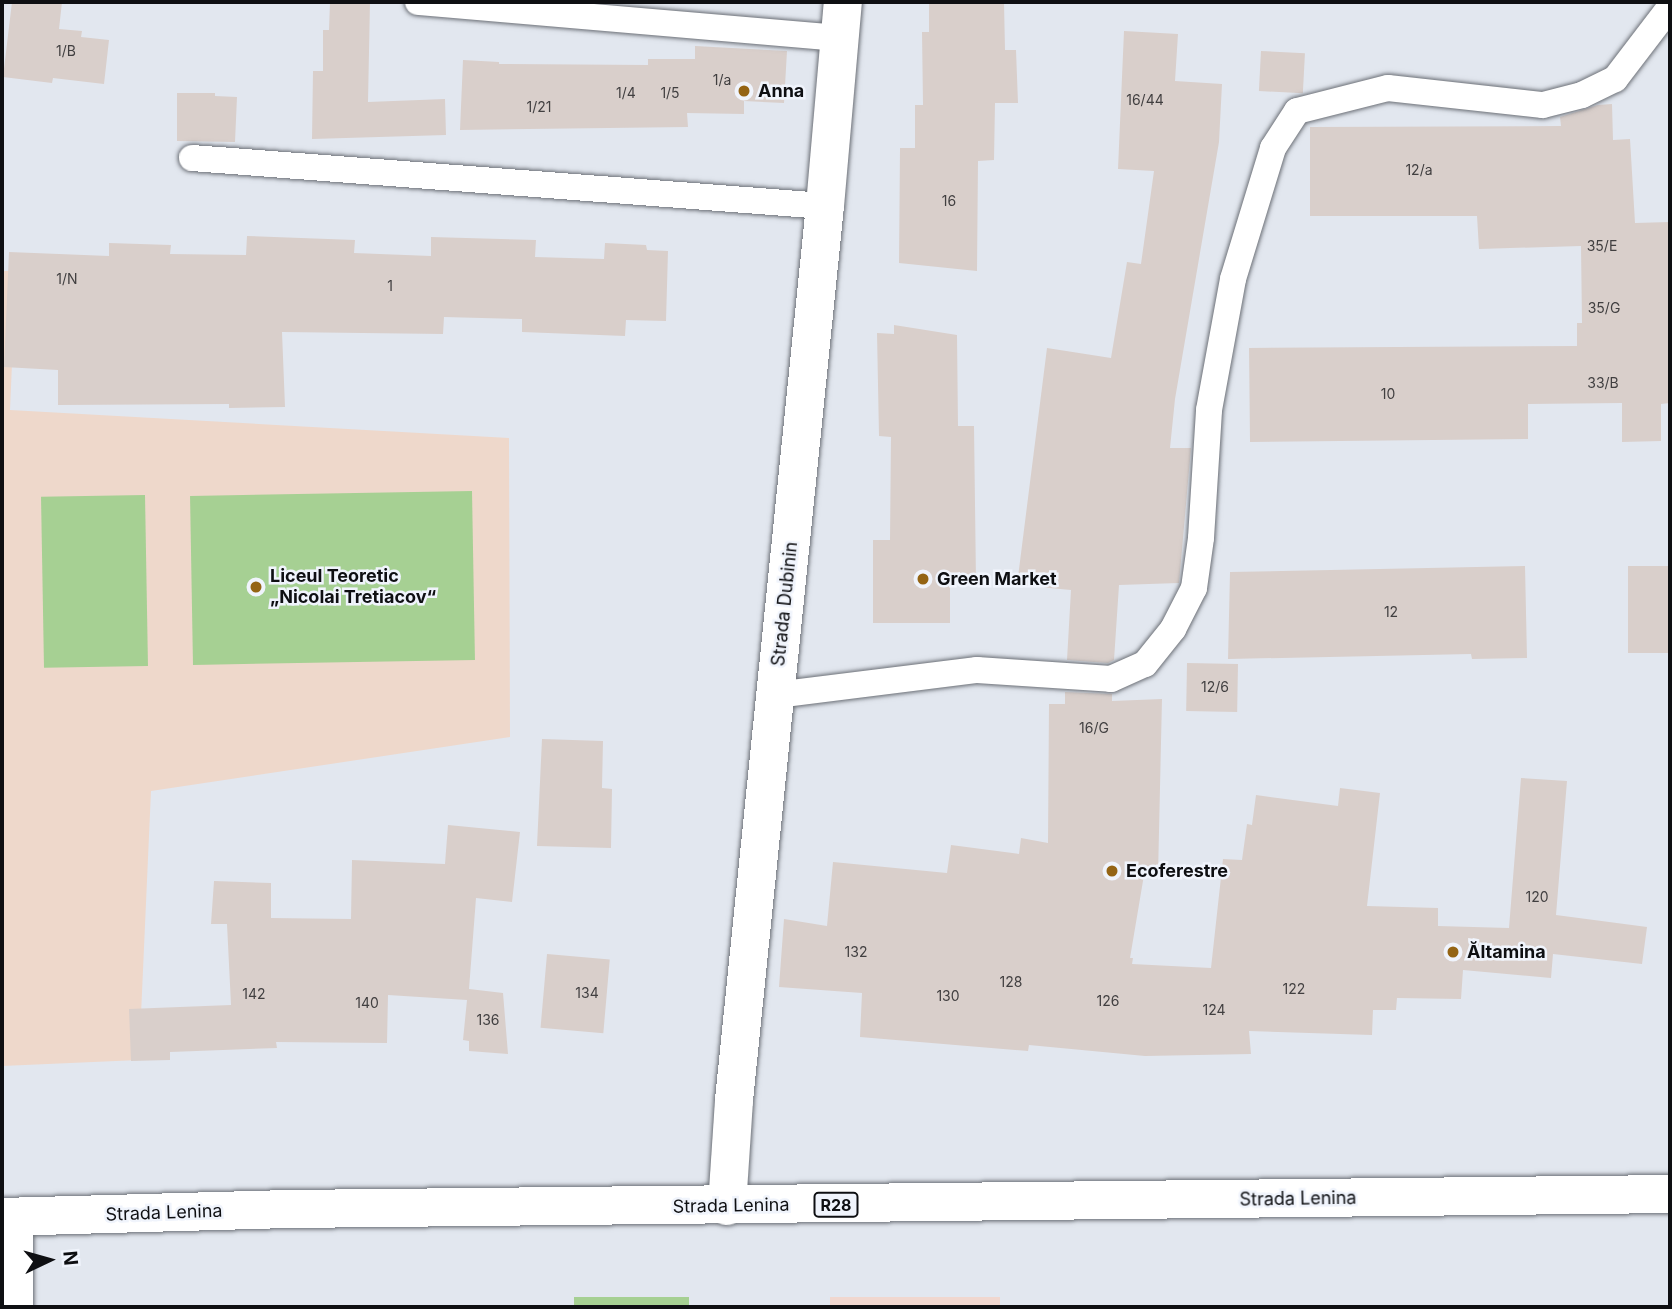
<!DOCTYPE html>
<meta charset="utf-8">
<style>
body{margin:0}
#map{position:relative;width:1672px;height:1309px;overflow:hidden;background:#e2e7ef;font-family:Inter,sans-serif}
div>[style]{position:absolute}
.industrial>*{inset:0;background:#f0d7cf;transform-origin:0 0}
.education>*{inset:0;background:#eed8cb}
.green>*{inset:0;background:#a6d093;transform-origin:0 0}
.building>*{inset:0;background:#d9cfcb;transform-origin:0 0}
.roads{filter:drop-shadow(0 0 2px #6c7077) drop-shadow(0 0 2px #6c7077)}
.lane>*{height:26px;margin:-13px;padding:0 13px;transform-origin:13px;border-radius:13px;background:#fff}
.street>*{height:38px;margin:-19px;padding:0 19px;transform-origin:19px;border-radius:19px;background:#fff}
.primary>*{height:38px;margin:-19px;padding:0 19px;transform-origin:19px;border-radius:19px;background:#fff}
.dots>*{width:19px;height:19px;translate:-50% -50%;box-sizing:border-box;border:4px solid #f0f4fc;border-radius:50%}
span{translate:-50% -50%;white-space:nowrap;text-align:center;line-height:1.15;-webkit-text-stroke:5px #f0f4fc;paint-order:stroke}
.number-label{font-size:14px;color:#413f40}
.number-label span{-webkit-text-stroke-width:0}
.shield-label span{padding:2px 5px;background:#f0f4fc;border:2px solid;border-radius:5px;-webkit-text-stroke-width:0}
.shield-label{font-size:16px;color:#0e0f12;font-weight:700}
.poi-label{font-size:18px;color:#0e0f12;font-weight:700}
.left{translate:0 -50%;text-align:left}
.street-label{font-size:18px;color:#0e0f12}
.frame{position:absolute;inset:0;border:4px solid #0e0f12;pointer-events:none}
.north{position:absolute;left:14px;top:1225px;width:70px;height:70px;-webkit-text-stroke:5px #f0f4fc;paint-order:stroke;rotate:85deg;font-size:19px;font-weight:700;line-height:28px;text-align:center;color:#0e0f12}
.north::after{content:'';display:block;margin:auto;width:24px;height:32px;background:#0e0f12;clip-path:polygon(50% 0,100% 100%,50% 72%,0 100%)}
</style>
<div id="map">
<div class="industrial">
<div style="left:830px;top:1297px;width:170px;height:10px"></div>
</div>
<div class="education">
<div style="clip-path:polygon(2px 271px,16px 271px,10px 410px,509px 438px,510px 737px,151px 791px,139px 1060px,2px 1066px)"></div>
</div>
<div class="green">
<div style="left:472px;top:491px;width:169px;height:282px;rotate:89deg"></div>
<div style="left:145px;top:495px;width:171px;height:104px;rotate:89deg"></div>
<div style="left:689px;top:1297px;width:10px;height:115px;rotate:90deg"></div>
</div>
<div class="building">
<div style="clip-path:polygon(12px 2px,62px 2px,59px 29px,82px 31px,81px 37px,109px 40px,104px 84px,53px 78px,52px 83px,3px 77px)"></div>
<div style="clip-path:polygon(330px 2px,370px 2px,368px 102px,445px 99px,446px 135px,312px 139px,313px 71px,323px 71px,323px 30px,329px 30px)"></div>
<div style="clip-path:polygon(929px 2px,1004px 2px,1005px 50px,1016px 50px,1018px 103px,995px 103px,994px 160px,978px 161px,977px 271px,899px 263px,900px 148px,915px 148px,915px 105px,923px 105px,922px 32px,929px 32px)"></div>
<div style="clip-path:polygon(1124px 31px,1178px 34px,1175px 81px,1222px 84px,1219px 142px,1175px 399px,1170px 448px,1191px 448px,1179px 583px,1119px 585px,1114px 660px,1108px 663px,1067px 660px,1071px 590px,1017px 585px,1047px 348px,1111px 358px,1127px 262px,1141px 264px,1154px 171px,1118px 169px)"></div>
<div style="clip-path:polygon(695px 46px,787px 51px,784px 103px,744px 101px,744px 114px,687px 113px,688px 127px,460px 130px,463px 60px,499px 62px,499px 64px,648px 65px,648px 59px,695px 59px)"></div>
<div style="left:1261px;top:51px;width:44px;height:40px;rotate:3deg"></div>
<div style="clip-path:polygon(177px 93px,215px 93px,215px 96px,237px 97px,235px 142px,177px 141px)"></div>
<div style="clip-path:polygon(1612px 104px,1613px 140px,1630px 139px,1635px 223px,1670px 222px,1670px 403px,1661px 404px,1661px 441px,1622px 442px,1622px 403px,1528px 404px,1528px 439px,1250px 442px,1249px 348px,1577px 346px,1577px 323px,1582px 323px,1581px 246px,1479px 249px,1477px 216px,1310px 216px,1310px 127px,1561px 126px,1560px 117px,1598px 105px)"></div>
<div style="clip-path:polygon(247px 236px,355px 240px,354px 253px,431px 256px,431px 237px,536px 240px,535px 257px,604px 259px,605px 243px,646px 245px,647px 250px,668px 251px,666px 321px,626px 320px,625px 336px,522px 332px,522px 319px,444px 317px,443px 334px,282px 332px,285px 407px,229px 408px,229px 404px,58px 405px,58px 370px,4px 367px,9px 252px,109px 256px,109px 243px,171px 245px,170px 254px,246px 255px)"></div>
<div style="clip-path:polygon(894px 325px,957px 335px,958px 426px,974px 426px,976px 581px,950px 579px,950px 623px,873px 623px,873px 540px,890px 540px,891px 437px,879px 436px,877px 333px,894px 334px)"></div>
<div style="clip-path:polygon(1525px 566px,1527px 658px,1472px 659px,1471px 654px,1228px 659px,1230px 572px)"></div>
<div style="left:1628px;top:566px;width:42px;height:87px"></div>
<div style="left:1187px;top:663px;width:51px;height:48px;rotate:1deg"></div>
<div style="clip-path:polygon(1065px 692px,1112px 694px,1112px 701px,1162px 699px,1158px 876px,1144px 875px,1130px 958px,1133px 958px,1132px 964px,1211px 968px,1223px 859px,1242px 860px,1247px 824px,1252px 825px,1256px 795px,1338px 806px,1340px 788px,1380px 793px,1367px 906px,1438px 908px,1438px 926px,1509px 928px,1521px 778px,1567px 781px,1556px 915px,1647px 927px,1642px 964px,1553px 954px,1551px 978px,1463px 970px,1461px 999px,1397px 998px,1396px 1010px,1373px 1010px,1372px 1035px,1249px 1031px,1251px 1054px,1145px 1056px,1029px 1045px,1028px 1051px,860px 1037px,862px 993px,779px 987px,784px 919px,827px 926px,833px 862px,947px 873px,951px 845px,1019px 854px,1021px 838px,1048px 843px,1049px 704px,1065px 704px)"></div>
<div style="clip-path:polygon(542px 739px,603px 741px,602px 788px,612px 789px,611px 848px,537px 846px)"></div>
<div style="clip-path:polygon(448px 825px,520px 832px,512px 902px,476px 898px,469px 989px,503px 993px,508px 1054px,469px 1051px,469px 1041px,463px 1040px,467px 1000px,388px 995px,387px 1043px,276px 1042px,277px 1048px,170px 1052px,170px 1060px,131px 1061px,129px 1009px,231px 1005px,227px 924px,211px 924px,214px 881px,271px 883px,271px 918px,351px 919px,352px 860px,445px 864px)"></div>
<div style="left:547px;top:954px;width:63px;height:74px;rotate:5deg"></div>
</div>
<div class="roads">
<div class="lane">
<div style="left:418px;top:2px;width:424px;rotate:4.9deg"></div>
<div style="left:192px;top:158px;width:635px;rotate:4.34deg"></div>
<div style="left:776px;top:695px;width:203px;rotate:-7.1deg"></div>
<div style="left:977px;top:670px;width:134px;rotate:3.8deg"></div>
<div style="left:1111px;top:679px;width:37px;rotate:-24deg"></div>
<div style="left:1145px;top:664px;width:45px;rotate:-51.3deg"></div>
<div style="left:1173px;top:629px;width:46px;rotate:-62.9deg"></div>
<div style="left:1194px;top:588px;width:50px;rotate:-82deg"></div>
<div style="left:1201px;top:538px;width:128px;rotate:-86.4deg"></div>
<div style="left:1209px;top:410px;width:133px;rotate:-79.6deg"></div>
<div style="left:1233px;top:279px;width:137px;rotate:-73deg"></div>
<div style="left:1273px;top:148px;width:44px;rotate:-57deg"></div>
<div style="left:1297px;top:111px;width:94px;rotate:-14.2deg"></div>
<div style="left:1388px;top:88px;width:156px;rotate:6.3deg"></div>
<div style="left:1543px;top:105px;width:40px;rotate:-14.4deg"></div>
<div style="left:1582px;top:95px;width:37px;rotate:-26deg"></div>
<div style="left:1615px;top:79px;width:91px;rotate:-52.6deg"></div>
</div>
<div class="street">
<div style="left:727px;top:1206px;width:106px;rotate:-86.2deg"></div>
<div style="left:734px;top:1100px;width:899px;rotate:-84.19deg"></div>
<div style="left:825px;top:206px;width:205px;rotate:-85deg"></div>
<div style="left:14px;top:1307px;width:90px;rotate:-90deg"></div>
</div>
<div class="primary">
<div style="left:2px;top:1217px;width:287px;rotate:-1.6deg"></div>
<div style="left:289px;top:1209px;width:1381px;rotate:-0.62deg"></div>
</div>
</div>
<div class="dots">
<div style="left:744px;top:91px;background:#946414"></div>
<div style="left:923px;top:579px;background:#946414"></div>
<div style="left:256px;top:587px;background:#946414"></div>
<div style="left:1112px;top:871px;background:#946414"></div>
<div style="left:1453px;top:952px;background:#946414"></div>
</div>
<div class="number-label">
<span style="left:66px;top:51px">1/B</span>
<span style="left:722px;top:80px">1/a</span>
<span style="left:626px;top:93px">1/4</span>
<span style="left:670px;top:93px">1/5</span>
<span style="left:1145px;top:100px">16/44</span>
<span style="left:539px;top:107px">1/21</span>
<span style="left:1419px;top:170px">12/a</span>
<span style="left:949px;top:201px">16</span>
<span style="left:1602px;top:246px">35/E</span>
<span style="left:67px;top:279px">1/N</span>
<span style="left:390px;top:286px">1</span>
<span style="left:1604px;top:308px">35/G</span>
<span style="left:1603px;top:383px">33/B</span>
<span style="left:1388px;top:394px">10</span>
<span style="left:1391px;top:612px">12</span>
<span style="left:1215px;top:687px">12/6</span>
<span style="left:1094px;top:728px">16/G</span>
<span style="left:1537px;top:897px">120</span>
<span style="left:856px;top:952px">132</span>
<span style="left:1011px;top:982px">128</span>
<span style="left:1294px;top:989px">122</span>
<span style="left:587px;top:993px">134</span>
<span style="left:254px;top:994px">142</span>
<span style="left:948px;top:996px">130</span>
<span style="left:1108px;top:1001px">126</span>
<span style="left:367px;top:1003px">140</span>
<span style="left:1214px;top:1010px">124</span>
<span style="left:488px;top:1020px">136</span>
</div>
<div class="shield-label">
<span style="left:836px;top:1205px">R28</span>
</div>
<div class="poi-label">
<span class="left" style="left:758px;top:91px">Anna</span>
<span class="left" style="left:270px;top:587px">Liceul Teoretic<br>„Nicolai Tretiacov“</span>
<span class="left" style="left:937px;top:579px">Green Market</span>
<span class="left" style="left:1126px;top:871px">Ecoferestre</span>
<span class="left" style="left:1467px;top:952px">Ăltamina</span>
</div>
<div class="street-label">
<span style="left:785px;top:604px;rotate:-84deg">Strada Dubinin</span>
<span style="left:1298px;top:1199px;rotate:-1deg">Strada Lenina</span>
<span style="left:731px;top:1206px;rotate:-1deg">Strada Lenina</span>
<span style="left:164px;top:1213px;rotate:-2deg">Strada Lenina</span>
</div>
<div class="frame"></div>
<div class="north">N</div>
</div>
